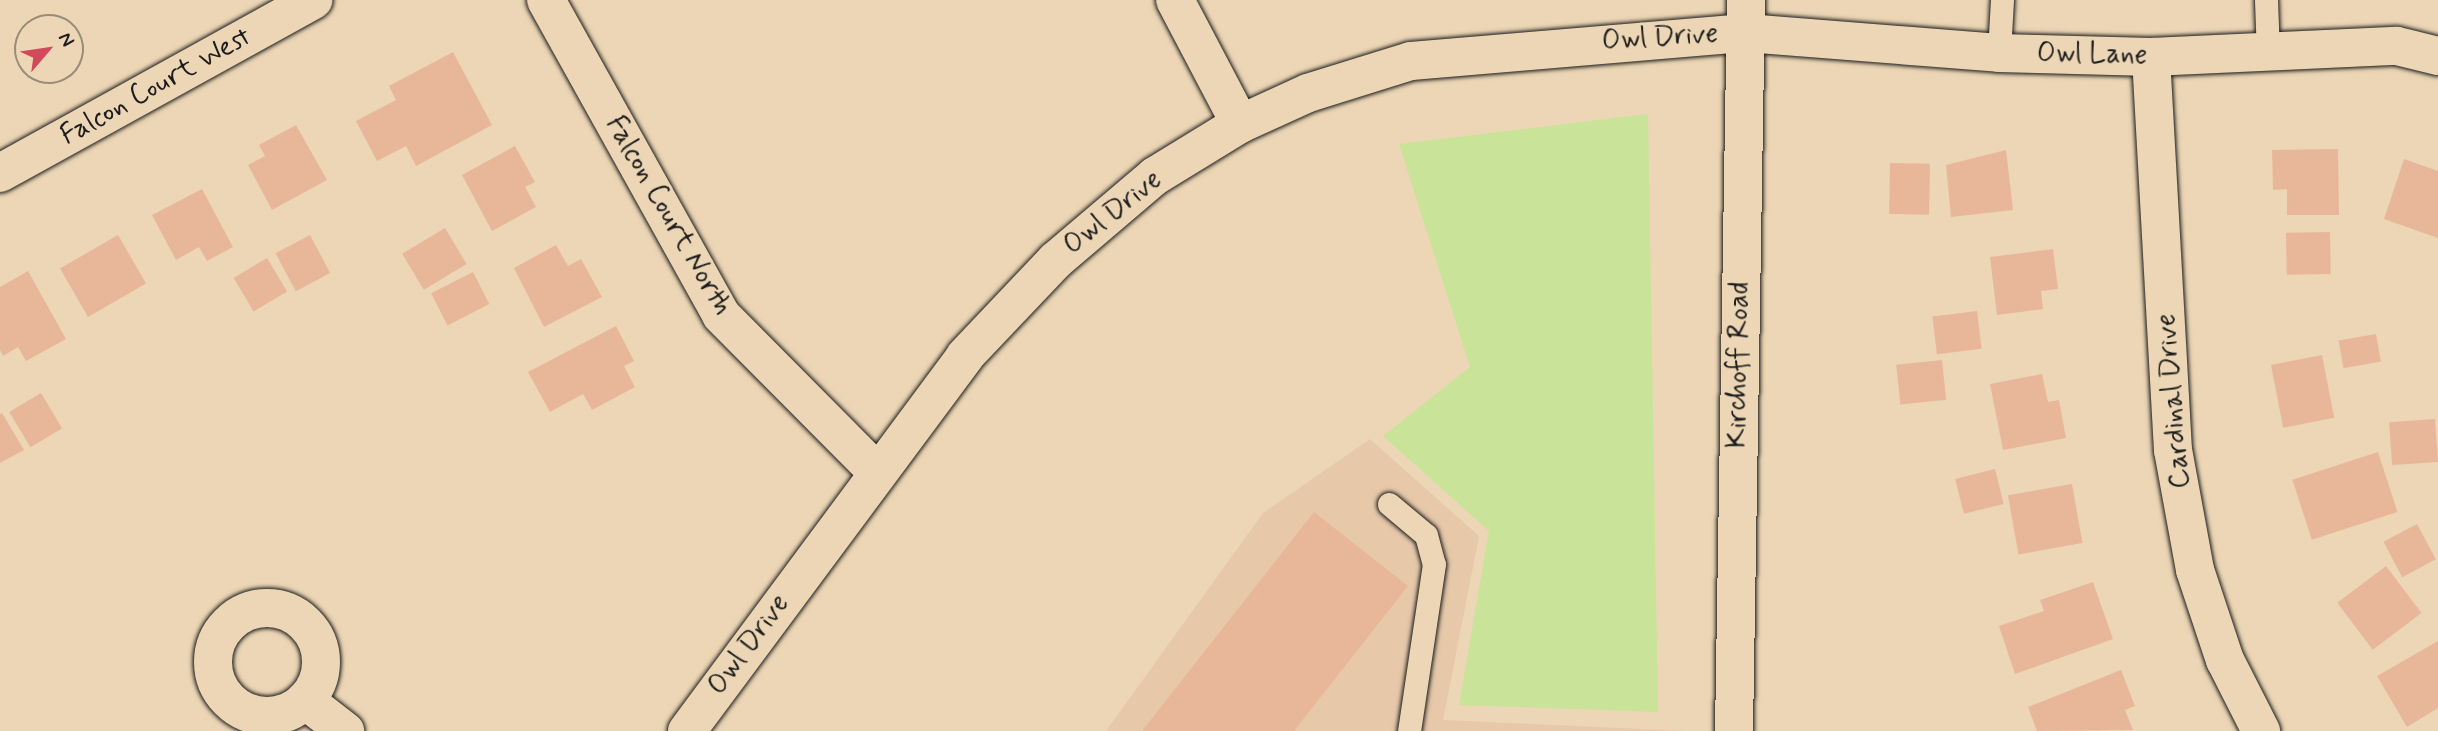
<!DOCTYPE html>
<style>
body{margin:0}
#map{position:relative;width:2438px;height:731px;overflow:hidden;background:#ecd6b5;font-family:Mynerve,sans-serif}
div>[style]{position:absolute}
.built>*{inset:0;background:#e7c9aa}
.green>*{inset:0;background:#c9e399}
.building>*{inset:0;background:#e8b79a;transform-origin:0 0}
.roads{filter:drop-shadow(0 0 2px #1c1c1c) drop-shadow(0 0 2px #1c1c1c)}
.service>*{height:23px;margin:-11.5px;padding:0 11.5px;transform-origin:11.5px;border-radius:11.5px;background:#ecd6b5}
.minor>*{height:38px;margin:-19px;padding:0 19px;transform-origin:19px;border-radius:19px;background:#ecd6b5}
.minor>.ring{margin:-19px;padding:0;box-sizing:content-box;background:none;border:38px solid #ecd6b5;border-radius:50%}
.secondary>*{height:38px;margin:-19px;padding:0 19px;transform-origin:19px;border-radius:19px;background:#ecd6b5}
span{translate:-50% -50%;white-space:nowrap;text-align:center;line-height:1.15;-webkit-text-stroke:5px #ecd6b5;paint-order:stroke}
.street-label{font-size:28px;color:#1c1c1c}
.north{position:absolute;left:14px;top:14px;width:70px;height:70px;box-sizing:border-box;background:#ecd6b5;border:2px solid #998c78;border-radius:50%;rotate:61deg;font-size:19px;font-weight:700;line-height:28px;text-align:center;color:#1c1c1c}
.north::after{content:'';display:block;margin:auto;width:24px;height:32px;background:#d1495b;clip-path:polygon(50% 0,100% 100%,50% 72%,0 100%)}
</style>
<div id="map">
<div class="built">
<div style="clip-path:polygon(1370px 439px,1479px 536px,1443px 720px,1685px 731px,1106px 731px,1263px 513px)"></div>
</div>
<div class="green">
<div style="clip-path:polygon(1648px 114px,1658px 712px,1459px 705px,1489px 531px,1383px 436px,1470px 367px,1399px 144px)"></div>
</div>
<div class="building">
<div style="clip-path:polygon(453px 52px,492px 125px,416px 166px,406px 146px,377px 161px,356px 121px,396px 100px,389px 86px)"></div>
<div style="clip-path:polygon(296px 125px,327px 180px,272px 210px,248px 165px,265px 156px,259px 145px)"></div>
<div style="clip-path:polygon(515px 146px,535px 182px,525px 187px,536px 207px,492px 231px,462px 175px)"></div>
<div style="clip-path:polygon(2338px 149px,2339px 215px,2287px 215px,2287px 189px,2273px 190px,2272px 150px)"></div>
<div style="clip-path:polygon(2006px 150px,2013px 210px,1951px 217px,1946px 165px)"></div>
<div style="clip-path:polygon(2404px 159px,2438px 171px,2438px 238px,2384px 219px)"></div>
<div style="left:1890px;top:163px;width:40px;height:51px;rotate:1deg"></div>
<div style="clip-path:polygon(202px 189px,233px 247px,207px 261px,199px 247px,176px 260px,152px 215px)"></div>
<div style="left:445px;top:228px;width:42px;height:50px;rotate:59deg"></div>
<div style="left:2330px;top:232px;width:42px;height:44px;rotate:89deg"></div>
<div style="left:118px;top:235px;width:56px;height:67px;rotate:60deg"></div>
<div style="left:310px;top:235px;width:43px;height:39px;rotate:62deg"></div>
<div style="clip-path:polygon(556px 245px,568px 266px,581px 259px,602px 297px,544px 327px,514px 268px)"></div>
<div style="clip-path:polygon(2053px 249px,2058px 289px,2041px 291px,2043px 309px,1997px 315px,1990px 257px)"></div>
<div style="left:267px;top:258px;width:39px;height:39px;rotate:59deg"></div>
<div style="clip-path:polygon(28px 271px,66px 339px,26px 361px,18px 347px,3px 356px,0 350px,0 287px)"></div>
<div style="left:473px;top:272px;width:36px;height:47px;rotate:63deg"></div>
<div style="left:1977px;top:311px;width:38px;height:45px;rotate:83deg"></div>
<div style="clip-path:polygon(616px 326px,634px 361px,624px 366px,635px 387px,592px 410px,583px 394px,550px 412px,528px 372px)"></div>
<div style="left:2376px;top:334px;width:28px;height:38px;rotate:80deg"></div>
<div style="left:2322px;top:355px;width:64px;height:52px;rotate:79deg"></div>
<div style="left:1942px;top:360px;width:40px;height:46px;rotate:84deg"></div>
<div style="clip-path:polygon(2042px 374px,2048px 402px,2059px 400px,2066px 438px,2003px 450px,1990px 384px)"></div>
<div style="left:41px;top:393px;width:41px;height:37px;rotate:59deg"></div>
<div style="clip-path:polygon(2px 413px,24px 450px,0 463px,0 414px)"></div>
<div style="left:2435px;top:419px;width:43px;height:46px;rotate:86deg"></div>
<div style="left:2378px;top:452px;width:63px;height:90px;rotate:72deg"></div>
<div style="left:1995px;top:469px;width:36px;height:41px;rotate:76deg"></div>
<div style="left:2072px;top:484px;width:60px;height:65px;rotate:80deg"></div>
<div style="clip-path:polygon(1314px 512px,1408px 586px,1294px 731px,1142px 731px)"></div>
<div style="left:2417px;top:524px;width:40px;height:38px;rotate:62deg"></div>
<div style="left:2386px;top:566px;width:59px;height:61px;rotate:53deg"></div>
<div style="clip-path:polygon(2093px 582px,2113px 639px,2015px 674px,1999px 626px,2044px 611px,2040px 600px)"></div>
<div style="clip-path:polygon(2438px 641px,2438px 708px,2407px 727px,2377px 676px)"></div>
<div style="clip-path:polygon(2121px 670px,2135px 706px,2125px 710px,2133px 730px,2037px 731px,2028px 707px)"></div>
</div>
<div class="roads">
<div class="service">
<div style="left:2266px;top:0;width:54px;rotate:87.9deg"></div>
<div style="left:1999px;top:53px;width:53px;rotate:-86.8deg"></div>
<div style="left:1389px;top:504px;width:48px;rotate:40deg"></div>
<div style="left:1426px;top:535px;width:30px;rotate:75deg"></div>
<div style="left:1434px;top:564px;width:169px;rotate:98.5deg"></div>
</div>
<div class="minor">
<div style="left:546px;top:0;width:360px;rotate:60.9deg"></div>
<div style="left:721px;top:315px;width:220px;rotate:45.2deg"></div>
<div style="left:1175px;top:0;width:140px;rotate:62.3deg"></div>
<div style="left:2151px;top:57px;width:394px;rotate:86.8deg"></div>
<div style="left:2173px;top:450px;width:122px;rotate:79.6deg"></div>
<div style="left:2195px;top:570px;width:95px;rotate:71.6deg"></div>
<div style="left:2225px;top:660px;width:80px;rotate:63.1deg"></div>
<div style="left:0;top:173px;width:358px;rotate:-28.9deg"></div>
<div class="ring" style="left:213px;top:608px;width:70px;height:70px"></div>
<div style="left:305px;top:700px;width:51px;rotate:37.8deg"></div>
<div style="left:687px;top:731px;width:467px;rotate:-53.4deg"></div>
<div style="left:965px;top:356px;width:131px;rotate:-46.5deg"></div>
<div style="left:1055px;top:261px;width:131px;rotate:-40.4deg"></div>
<div style="left:1155px;top:176px;width:100px;rotate:-31.5deg"></div>
<div style="left:1240px;top:124px;width:75px;rotate:-24.5deg"></div>
<div style="left:1308px;top:93px;width:108px;rotate:-17.3deg"></div>
<div style="left:1411px;top:61px;width:336px;rotate:-4.8deg"></div>
<div style="left:1746px;top:33px;width:254px;rotate:4.5deg"></div>
<div style="left:1999px;top:53px;width:152px;rotate:1.5deg"></div>
<div style="left:2151px;top:57px;width:246px;rotate:-2.6deg"></div>
<div style="left:2397px;top:46px;width:42px;rotate:13.7deg"></div>
</div>
<div class="secondary">
<div style="left:1734px;top:731px;width:731px;rotate:-89.06deg"></div>
</div>
</div>
<div class="street-label">
<span style="left:1660px;top:38px;rotate:-4deg">Owl Drive</span>
<span style="left:2092px;top:55px;rotate:1deg">Owl Lane</span>
<span style="left:156px;top:87px;rotate:-29deg">Falcon Court West</span>
<span style="left:1113px;top:213px;rotate:-39deg">Owl Drive</span>
<span style="left:668px;top:216px;rotate:60deg">Falcon Court North</span>
<span style="left:1739px;top:365px;rotate:-89deg">Kirchoff Road</span>
<span style="left:2174px;top:401px;rotate:-95deg">Cardinal Drive</span>
<span style="left:749px;top:645px;rotate:-54deg">Owl Drive</span>
</div>
<div class="north">N</div>
</div>
